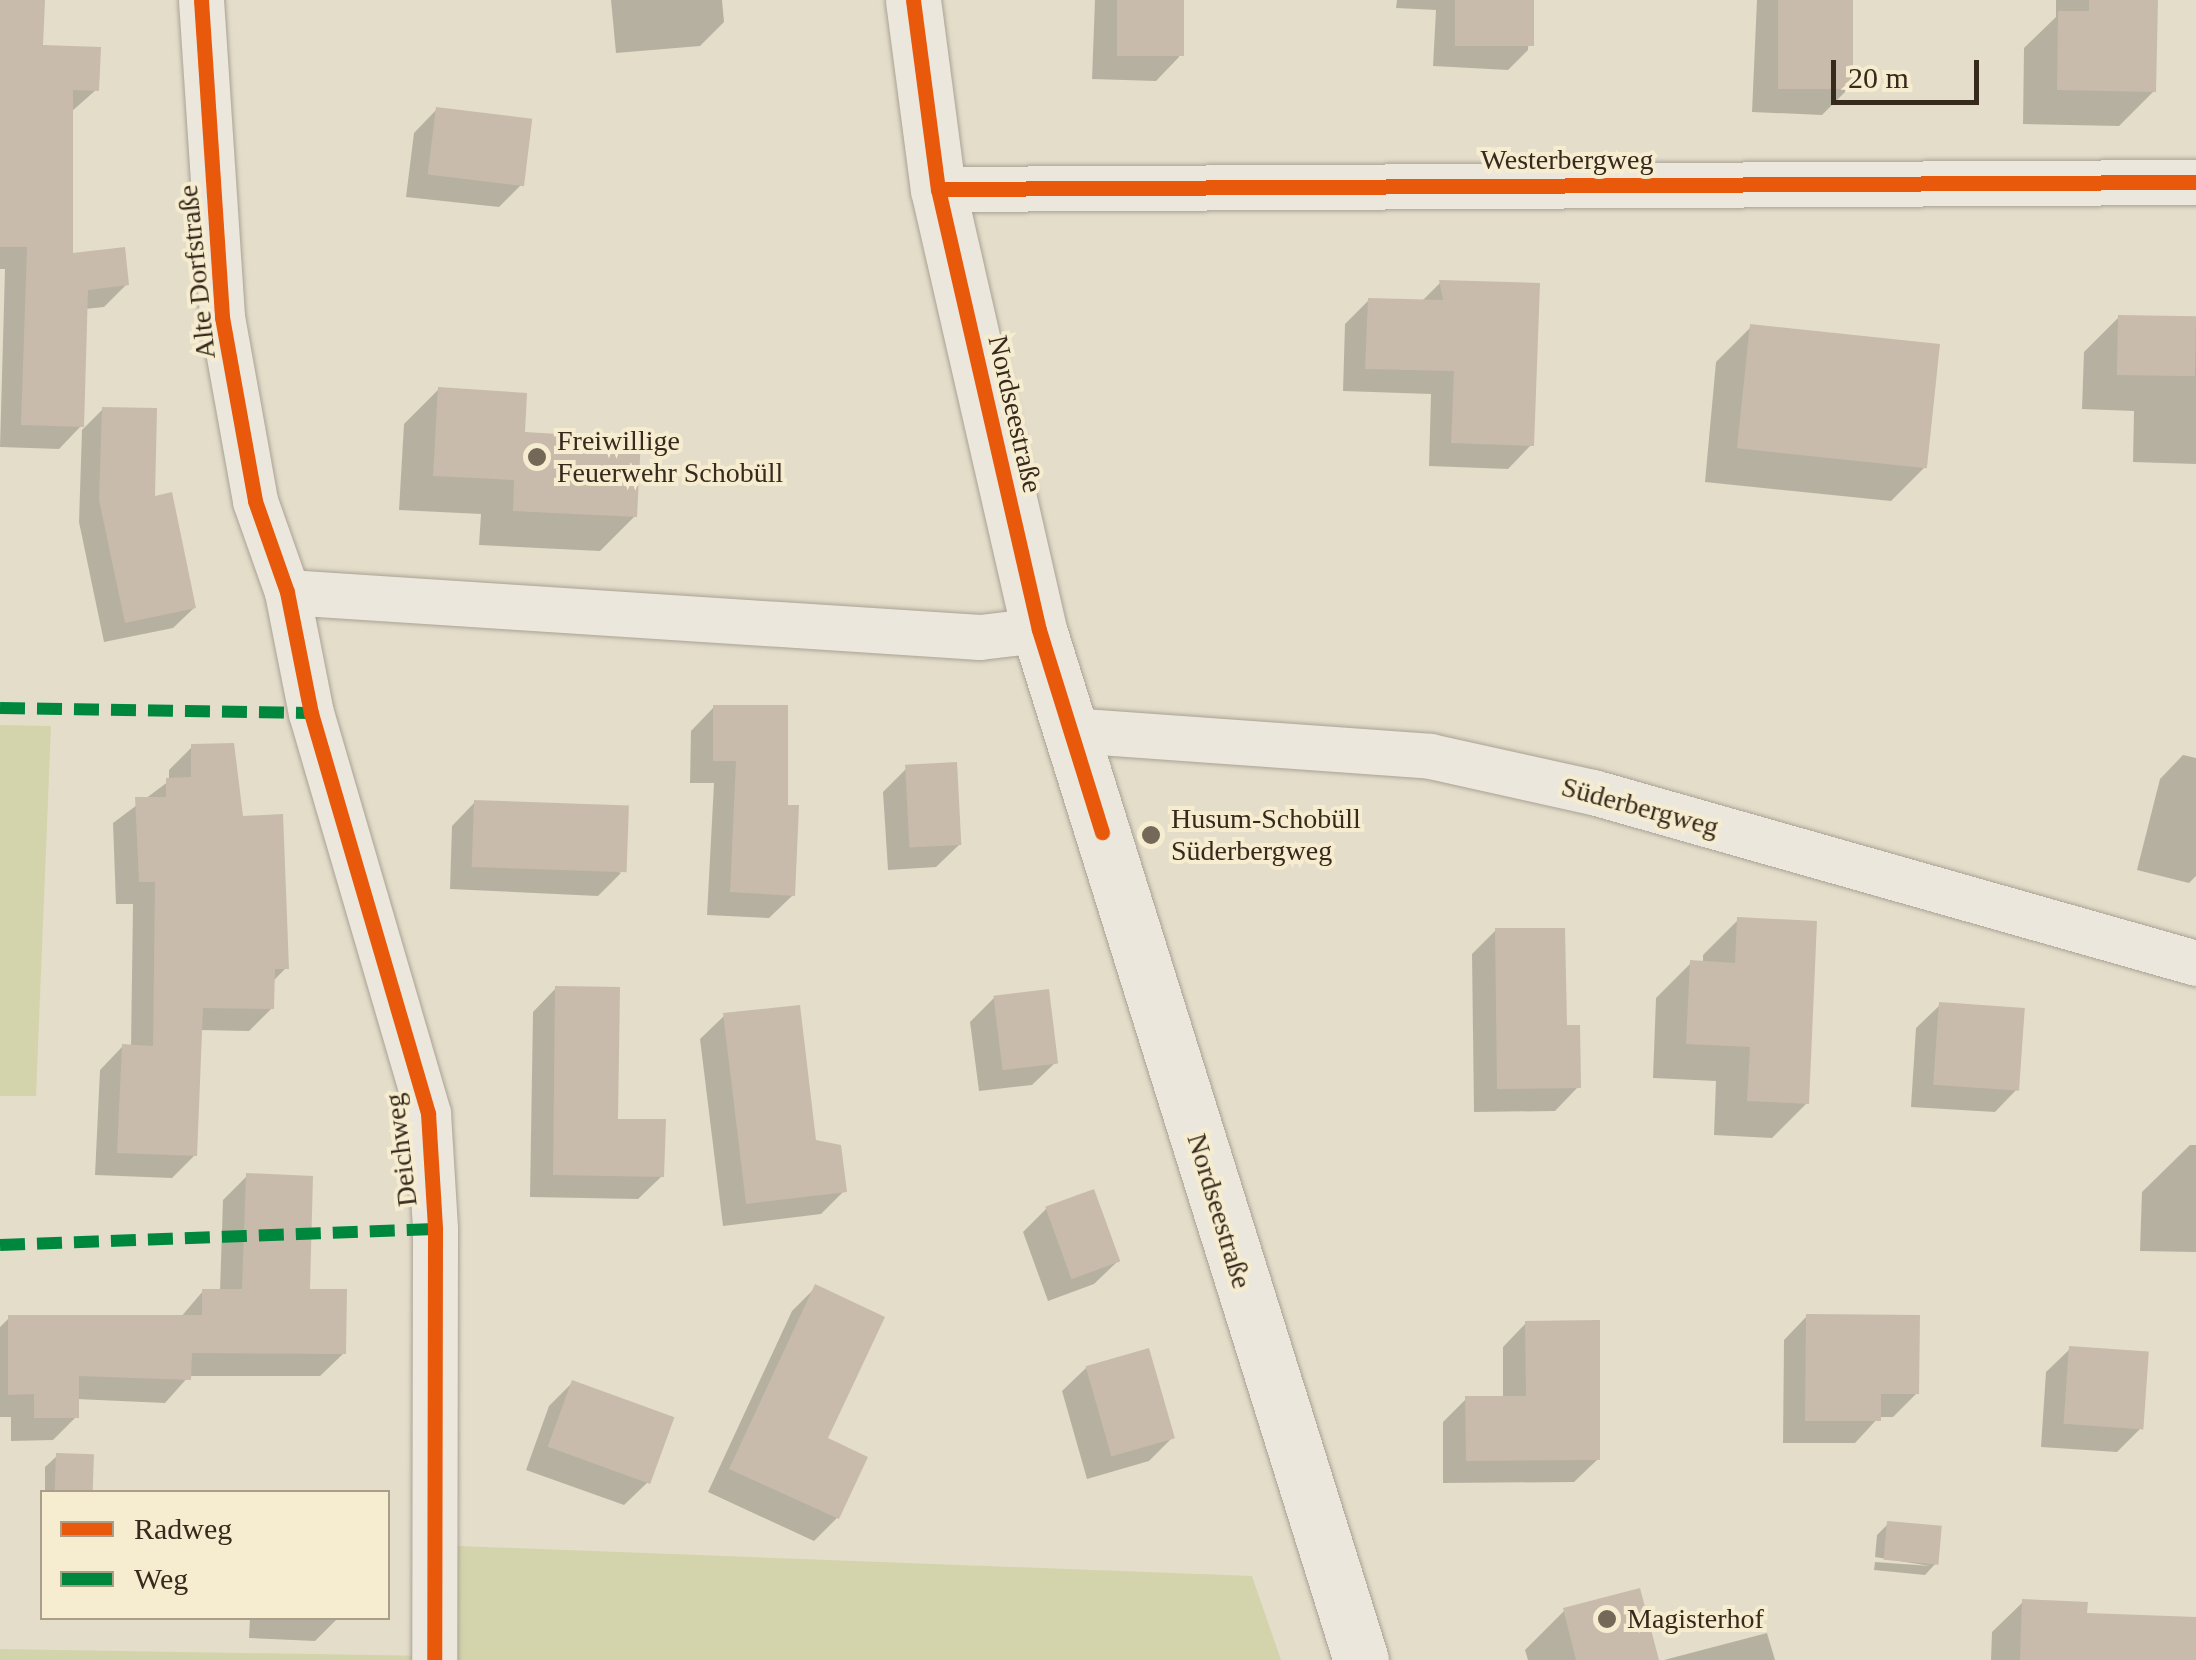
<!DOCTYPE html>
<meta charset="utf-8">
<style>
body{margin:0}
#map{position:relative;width:2196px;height:1660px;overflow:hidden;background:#e4ddca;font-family:Georgia,serif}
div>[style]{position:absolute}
.green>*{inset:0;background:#d3d4ac}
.shadow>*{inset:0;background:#0003}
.building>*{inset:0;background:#c8bbab;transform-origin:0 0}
.roads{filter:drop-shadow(0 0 2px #a9a294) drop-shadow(0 0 2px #a9a294)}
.minor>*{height:45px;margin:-22.5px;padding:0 22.5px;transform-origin:22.5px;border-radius:22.5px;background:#ece7dc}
.secondary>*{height:55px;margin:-27.5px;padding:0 27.5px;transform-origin:27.5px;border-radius:27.5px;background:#ece7dc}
.quiet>*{height:12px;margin-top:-6px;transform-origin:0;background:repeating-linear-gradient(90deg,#00873e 0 25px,transparent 0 37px)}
.cycleway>*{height:15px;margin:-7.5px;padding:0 7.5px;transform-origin:7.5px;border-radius:7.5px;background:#e8590c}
.dots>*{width:28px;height:28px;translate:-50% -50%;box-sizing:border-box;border:5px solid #f6ecd0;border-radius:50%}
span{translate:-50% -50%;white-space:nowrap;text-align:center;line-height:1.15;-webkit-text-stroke:8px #f6ecd0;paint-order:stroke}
.street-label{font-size:28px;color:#372a1c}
.poi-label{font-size:28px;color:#372a1c}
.left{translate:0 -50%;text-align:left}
.legend{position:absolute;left:40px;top:1490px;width:350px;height:130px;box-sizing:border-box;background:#f6ecd0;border:2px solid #aa9e88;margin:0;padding:12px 18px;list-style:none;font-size:30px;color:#372a1c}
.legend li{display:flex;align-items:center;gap:20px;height:50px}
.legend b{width:50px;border:2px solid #aa9e88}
.scale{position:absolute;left:1831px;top:60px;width:148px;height:45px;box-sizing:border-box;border:5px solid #372a1c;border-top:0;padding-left:12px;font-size:30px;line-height:35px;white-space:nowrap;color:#372a1c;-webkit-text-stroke:8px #f6ecd0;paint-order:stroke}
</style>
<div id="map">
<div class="green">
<div style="clip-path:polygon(0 725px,51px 726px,36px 1096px,0 1096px)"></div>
<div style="clip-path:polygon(434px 1545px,1252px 1576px,1281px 1660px,0 1660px,0 1649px,434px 1656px)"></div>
</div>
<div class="shadow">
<div style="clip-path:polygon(0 0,42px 0,41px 47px,97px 89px,71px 112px,71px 256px,127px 284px,104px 307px,85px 309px,81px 426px,59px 449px,0 447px,5px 269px,0 269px)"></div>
<div style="clip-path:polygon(611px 0,722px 0,724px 22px,700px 46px,616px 53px)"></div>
<div style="clip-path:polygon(1095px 0,1181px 0,1179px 57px,1156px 81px,1092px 79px)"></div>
<div style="clip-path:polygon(1397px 0,1531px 0,1528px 50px,1508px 70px,1433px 66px,1436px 10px,1396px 8px)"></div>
<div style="clip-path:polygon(1757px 0,1850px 0,1846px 91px,1822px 115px,1752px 112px)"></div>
<div style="clip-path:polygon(2056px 0,2155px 0,2154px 91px,2119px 126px,2023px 124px,2024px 48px,2056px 17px)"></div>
<div style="clip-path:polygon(437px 109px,522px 184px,499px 207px,406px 197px,414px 133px)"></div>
<div style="clip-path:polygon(1440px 283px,1531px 445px,1508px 469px,1429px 466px,1431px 394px,1343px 391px,1345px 324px,1369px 300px,1421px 302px)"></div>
<div style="clip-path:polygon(2119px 317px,2196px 320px,2196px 464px,2133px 462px,2134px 411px,2082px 409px,2084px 352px)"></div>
<div style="clip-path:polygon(1751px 327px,1926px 466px,1891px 501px,1705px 482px,1716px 362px)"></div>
<div style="clip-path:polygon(439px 389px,522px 434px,635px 516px,600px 551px,479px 545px,481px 514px,399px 510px,404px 424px)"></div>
<div style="clip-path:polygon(103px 409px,152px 499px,194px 608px,173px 628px,104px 642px,79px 522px,82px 430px)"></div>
<div style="clip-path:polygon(714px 707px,785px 807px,793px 895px,769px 918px,707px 915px,714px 783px,690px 783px,691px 731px)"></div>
<div style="clip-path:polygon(192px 747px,241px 819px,286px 968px,272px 982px,272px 1008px,249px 1031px,200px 1030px,195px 1155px,172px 1178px,95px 1175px,100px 1070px,122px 1047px,131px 1047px,133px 904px,116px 904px,113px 823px,169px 781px,169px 770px)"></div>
<div style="clip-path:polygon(2183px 755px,2196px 758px,2196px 876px,2189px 883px,2137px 870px,2160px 779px)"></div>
<div style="clip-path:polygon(907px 768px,960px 844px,936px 867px,888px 870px,883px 792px)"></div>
<div style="clip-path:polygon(475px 802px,621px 873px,598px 896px,450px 889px,452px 826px)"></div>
<div style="clip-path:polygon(1738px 920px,1807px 1103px,1772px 1138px,1714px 1135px,1716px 1081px,1653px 1078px,1656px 998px,1691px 963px,1703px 964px,1703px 955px)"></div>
<div style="clip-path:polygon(1496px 930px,1564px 1027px,1578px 1087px,1555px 1111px,1474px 1112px,1472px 954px)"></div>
<div style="clip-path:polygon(556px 988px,615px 1121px,662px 1176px,638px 1199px,530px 1197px,533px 1012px)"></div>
<div style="clip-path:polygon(994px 998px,1056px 1062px,1032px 1085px,979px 1091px,970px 1022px)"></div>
<div style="clip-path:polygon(1940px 1005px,2018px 1088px,1995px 1112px,1911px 1107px,1916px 1028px)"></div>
<div style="clip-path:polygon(724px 1016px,844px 1191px,821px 1214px,723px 1226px,700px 1039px)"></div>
<div style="clip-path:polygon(2190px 1145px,2196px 1145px,2196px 1252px,2140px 1251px,2142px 1192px)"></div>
<div style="clip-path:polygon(247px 1176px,344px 1353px,320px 1376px,189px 1376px,165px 1403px,76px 1399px,76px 1417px,53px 1440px,11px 1441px,11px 1417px,0 1417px,0 1327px,9px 1318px,180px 1318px,203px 1291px,220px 1291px,223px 1200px)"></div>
<div style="clip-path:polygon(1046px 1209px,1118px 1261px,1094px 1284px,1048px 1301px,1023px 1232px)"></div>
<div style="clip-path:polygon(816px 1287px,825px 1439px,837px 1518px,814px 1541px,708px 1492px,792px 1311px)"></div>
<div style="clip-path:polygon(1807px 1316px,1917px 1393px,1893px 1417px,1879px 1417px,1855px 1443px,1783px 1443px,1784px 1340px)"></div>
<div style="clip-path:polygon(1526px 1323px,1598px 1459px,1574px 1482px,1443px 1483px,1443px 1422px,1466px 1399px,1503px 1398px,1503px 1347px)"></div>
<div style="clip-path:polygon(2070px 1349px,2141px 1428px,2117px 1452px,2041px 1447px,2046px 1372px)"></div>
<div style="clip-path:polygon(1086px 1368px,1172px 1438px,1149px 1461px,1087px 1479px,1062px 1391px)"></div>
<div style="clip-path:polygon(572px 1383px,648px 1482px,624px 1505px,526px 1470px,549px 1406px)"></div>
<div style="clip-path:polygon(57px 1456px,92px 1456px,91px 1492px,45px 1492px,45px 1467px)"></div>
<div style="clip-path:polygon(1888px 1524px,1936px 1563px,1925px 1575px,1874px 1570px,1875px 1562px,1930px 1566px,1875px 1557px,1877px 1535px)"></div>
<div style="clip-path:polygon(2023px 1602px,2085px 1615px,2196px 1620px,2196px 1660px,1991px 1660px,1992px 1632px)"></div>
<div style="clip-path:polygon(1564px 1611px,1657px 1660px,1528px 1660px,1525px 1650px)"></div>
<div style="clip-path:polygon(250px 1618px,338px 1618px,315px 1641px,249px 1638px)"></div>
<div style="clip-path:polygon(1767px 1633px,1775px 1660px,1664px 1660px)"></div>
</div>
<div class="building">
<div style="clip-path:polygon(0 0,45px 0,43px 45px,101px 47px,99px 91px,73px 90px,73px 253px,125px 247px,129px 285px,88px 290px,84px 427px,21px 425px,27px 247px,0 247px)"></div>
<div style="left:1117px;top:0;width:67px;height:56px"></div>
<div style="left:1455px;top:0;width:79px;height:46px"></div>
<div style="left:1778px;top:0;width:75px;height:89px"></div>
<div style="clip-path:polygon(2089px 0,2158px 0,2156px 92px,2057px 90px,2058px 11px,2089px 11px)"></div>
<div style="left:436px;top:107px;width:97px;height:68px;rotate:7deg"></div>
<div style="clip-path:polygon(1439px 280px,1540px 283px,1534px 446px,1451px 443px,1454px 371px,1365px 369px,1368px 298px,1443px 300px)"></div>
<div style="left:2118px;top:315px;width:78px;height:60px;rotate:1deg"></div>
<div style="left:1750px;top:324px;width:191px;height:125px;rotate:6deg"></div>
<div style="clip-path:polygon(438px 387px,527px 393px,525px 432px,641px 439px,637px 517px,513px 511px,514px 480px,433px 476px)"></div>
<div style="clip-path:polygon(102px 407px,157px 408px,155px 496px,172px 492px,196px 608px,125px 623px,99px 500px)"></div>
<div style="clip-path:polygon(713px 705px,788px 705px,788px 805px,799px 805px,795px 896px,730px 892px,736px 761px,713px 761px)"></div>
<div style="clip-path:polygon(234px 743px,243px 816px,283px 814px,289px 969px,275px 969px,274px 1009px,203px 1008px,197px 1156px,117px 1153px,122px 1044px,153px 1046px,155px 882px,139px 882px,135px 797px,166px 797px,166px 778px,191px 777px,191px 744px)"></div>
<div style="left:957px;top:762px;width:83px;height:52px;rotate:87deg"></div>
<div style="left:474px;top:800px;width:155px;height:67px;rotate:2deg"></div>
<div style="clip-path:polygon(1737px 917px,1817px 921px,1809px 1104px,1747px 1101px,1750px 1047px,1686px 1044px,1690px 960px,1735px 963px)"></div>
<div style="clip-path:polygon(1495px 928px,1565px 928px,1567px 1025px,1580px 1025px,1581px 1088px,1497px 1089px)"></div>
<div style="clip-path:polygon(555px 986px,620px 987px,618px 1119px,666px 1119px,664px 1177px,553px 1175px)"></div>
<div style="left:1049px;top:989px;width:75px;height:56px;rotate:83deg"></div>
<div style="left:1939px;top:1002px;width:86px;height:83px;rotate:4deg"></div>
<div style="clip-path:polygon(800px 1005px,816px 1140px,841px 1145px,847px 1192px,746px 1204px,723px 1013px)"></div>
<div style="clip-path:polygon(246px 1173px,313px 1176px,310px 1289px,347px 1289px,346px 1354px,192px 1353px,191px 1380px,79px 1376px,79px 1418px,34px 1418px,34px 1394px,8px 1395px,8px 1315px,202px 1315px,202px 1289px,242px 1289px)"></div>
<div style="left:1094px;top:1189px;width:77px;height:52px;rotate:70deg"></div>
<div style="clip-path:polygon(815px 1284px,885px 1317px,828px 1438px,868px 1457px,839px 1519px,729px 1469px)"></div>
<div style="clip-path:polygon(1806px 1314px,1920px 1315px,1919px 1394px,1881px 1394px,1881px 1421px,1805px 1421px)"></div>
<div style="clip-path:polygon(1600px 1320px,1600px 1460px,1466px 1461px,1465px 1396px,1526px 1396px,1525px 1321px)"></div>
<div style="left:2069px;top:1346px;width:80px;height:78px;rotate:4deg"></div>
<div style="left:1149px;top:1348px;width:94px;height:66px;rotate:74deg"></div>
<div style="left:572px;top:1380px;width:109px;height:71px;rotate:20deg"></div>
<div style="left:56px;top:1453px;width:38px;height:39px;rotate:2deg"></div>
<div style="left:1887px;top:1521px;width:55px;height:39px;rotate:5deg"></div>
<div style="clip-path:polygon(1640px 1588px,1659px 1660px,1576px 1660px,1563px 1608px)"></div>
<div style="clip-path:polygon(2022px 1599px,2088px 1602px,2087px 1613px,2196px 1617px,2196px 1660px,2020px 1660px)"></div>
</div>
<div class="roads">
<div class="minor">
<div style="left:201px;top:0;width:318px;rotate:86.2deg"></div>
<div style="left:222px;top:317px;width:187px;rotate:79.8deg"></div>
<div style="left:255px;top:501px;width:96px;rotate:70.6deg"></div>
<div style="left:287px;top:592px;width:123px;rotate:78.8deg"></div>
<div style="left:311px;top:713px;width:417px;rotate:73.7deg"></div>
<div style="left:428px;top:1113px;width:116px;rotate:86.5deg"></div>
<div style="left:435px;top:1229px;width:431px;rotate:90.1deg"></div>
<div style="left:938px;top:189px;width:1258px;rotate:-0.32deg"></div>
<div style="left:287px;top:592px;width:694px;rotate:3.72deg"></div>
<div style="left:980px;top:637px;width:59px;rotate:-6.8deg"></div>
<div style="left:1070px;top:730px;width:361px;rotate:4.1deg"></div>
<div style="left:1430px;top:756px;width:167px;rotate:12.5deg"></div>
<div style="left:1593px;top:792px;width:627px;rotate:15.83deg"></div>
</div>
<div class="secondary">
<div style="left:913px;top:0;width:191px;rotate:82.5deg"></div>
<div style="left:938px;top:189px;width:452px;rotate:77.1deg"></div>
<div style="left:1039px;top:630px;width:1079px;rotate:72.64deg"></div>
</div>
</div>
<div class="quiet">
<div style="left:0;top:708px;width:311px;rotate:0.9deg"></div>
<div style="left:0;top:1245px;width:435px;rotate:-2.1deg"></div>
</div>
<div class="cycleway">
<div style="left:201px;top:0;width:318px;rotate:86.2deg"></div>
<div style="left:222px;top:317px;width:187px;rotate:79.8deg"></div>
<div style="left:255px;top:501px;width:96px;rotate:70.6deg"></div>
<div style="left:287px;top:592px;width:123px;rotate:78.8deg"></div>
<div style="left:311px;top:713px;width:417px;rotate:73.7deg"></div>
<div style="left:428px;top:1113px;width:116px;rotate:86.5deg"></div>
<div style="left:435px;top:1229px;width:431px;rotate:90.1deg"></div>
<div style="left:913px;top:0;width:191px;rotate:82.5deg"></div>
<div style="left:938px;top:189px;width:452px;rotate:77.1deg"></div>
<div style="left:1039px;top:630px;width:212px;rotate:72.7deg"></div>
<div style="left:938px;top:189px;width:1258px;rotate:-0.32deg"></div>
</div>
<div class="dots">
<div style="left:537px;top:457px;background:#746959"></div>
<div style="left:1151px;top:835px;background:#746959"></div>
<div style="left:1607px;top:1619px;background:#746959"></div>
</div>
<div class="street-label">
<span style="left:1567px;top:160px">Westerbergweg</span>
<span style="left:197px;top:272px;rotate:-96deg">Alte Dorfstraße</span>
<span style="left:1015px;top:414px;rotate:77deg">Nordseestraße</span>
<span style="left:1640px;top:807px;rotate:15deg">Süderbergweg</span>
<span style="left:401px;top:1150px;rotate:-97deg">Deichweg</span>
<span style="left:1219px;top:1211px;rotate:73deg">Nordseestraße</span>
</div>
<div class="poi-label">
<span class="left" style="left:557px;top:457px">Freiwillige<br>Feuerwehr Schobüll</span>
<span class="left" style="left:1171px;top:835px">Husum-Schobüll<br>Süderbergweg</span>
<span class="left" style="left:1627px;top:1619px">Magisterhof</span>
</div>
<ul class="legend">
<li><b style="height:12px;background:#e8590c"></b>Radweg</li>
<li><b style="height:12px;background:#00873e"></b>Weg</li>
</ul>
<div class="scale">20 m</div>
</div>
